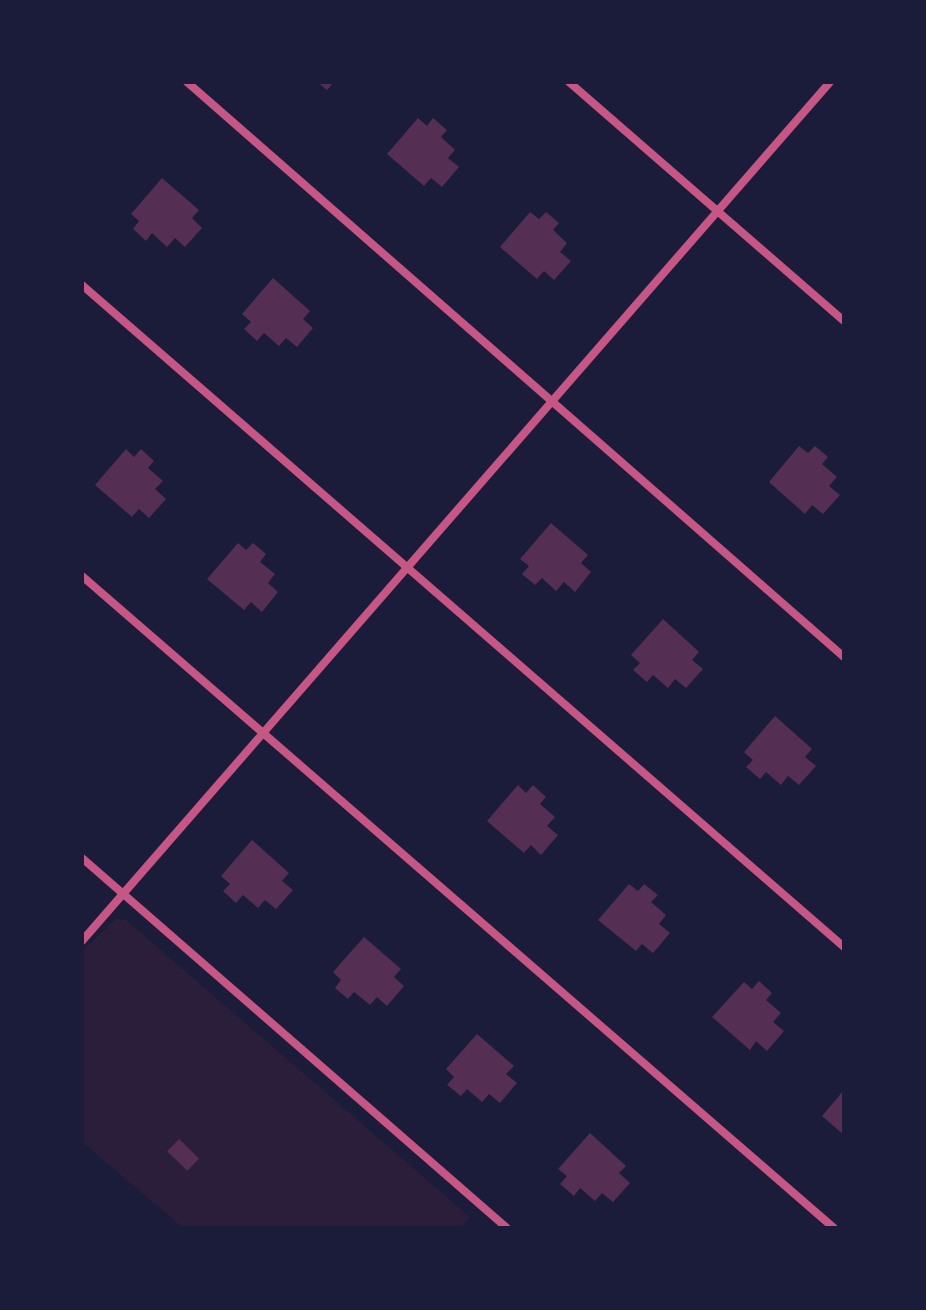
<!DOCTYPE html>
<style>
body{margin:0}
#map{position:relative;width:926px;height:1310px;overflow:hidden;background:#1b1b3a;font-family:"Public Sans",sans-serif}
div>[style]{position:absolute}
.green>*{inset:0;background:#2a1e3b}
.building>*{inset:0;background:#542f53;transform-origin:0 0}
.minor>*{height:8px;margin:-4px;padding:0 4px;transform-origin:4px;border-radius:4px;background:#c65784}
span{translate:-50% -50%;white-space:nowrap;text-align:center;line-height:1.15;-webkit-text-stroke:8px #1b1b3a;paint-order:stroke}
.frame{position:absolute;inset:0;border:84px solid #1b1b3a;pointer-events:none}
</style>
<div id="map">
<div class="green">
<div style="clip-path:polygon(116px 919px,126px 920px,470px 1217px,461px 1228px,183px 1228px,82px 1142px,82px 951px)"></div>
</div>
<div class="building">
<div style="clip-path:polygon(317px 82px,334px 82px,327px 90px)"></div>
<div style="clip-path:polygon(418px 118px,427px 126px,433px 118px,447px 130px,441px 137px,455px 150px,448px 158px,459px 167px,442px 187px,431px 178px,424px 186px,387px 154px)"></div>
<div style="clip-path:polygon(162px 178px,199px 210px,192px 218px,202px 228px,185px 247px,175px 238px,167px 247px,152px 233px,146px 241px,133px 229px,139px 221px,131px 214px)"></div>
<div style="clip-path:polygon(530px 212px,539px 219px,546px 212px,559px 223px,553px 230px,567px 243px,560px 252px,571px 261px,554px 280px,544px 271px,537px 279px,500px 247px)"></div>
<div style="clip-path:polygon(273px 278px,310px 311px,303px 319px,313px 328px,297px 347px,286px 338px,279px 346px,264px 333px,257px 341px,244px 329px,251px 322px,242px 314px)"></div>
<div style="clip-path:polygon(799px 446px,808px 453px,815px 446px,828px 457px,822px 464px,837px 477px,829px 486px,840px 495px,823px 514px,812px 505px,805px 514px,769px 482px)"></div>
<div style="clip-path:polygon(126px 449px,134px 457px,141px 449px,154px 461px,148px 468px,163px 481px,155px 489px,166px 499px,149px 518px,139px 509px,132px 517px,95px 485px)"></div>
<div style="clip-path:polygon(551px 523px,588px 555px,581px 563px,591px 572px,575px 592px,564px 582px,556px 591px,542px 578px,535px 585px,522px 574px,529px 566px,520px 559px)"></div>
<div style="clip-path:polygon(238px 543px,246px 550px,253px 543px,266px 554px,260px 562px,275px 574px,268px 583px,278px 592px,262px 612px,251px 602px,244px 610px,207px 579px)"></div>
<div style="clip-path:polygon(663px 619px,699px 652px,692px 660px,703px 669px,686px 688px,675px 679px,668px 688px,653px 675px,647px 682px,633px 670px,640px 663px,631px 655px)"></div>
<div style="clip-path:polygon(775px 716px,812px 749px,805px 757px,816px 766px,799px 785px,788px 776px,781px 785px,766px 772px,760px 779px,746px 767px,753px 760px,744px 752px)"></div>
<div style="clip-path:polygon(518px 785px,526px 793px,533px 785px,546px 797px,540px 804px,555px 817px,547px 826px,558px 835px,541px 855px,531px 845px,524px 853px,487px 821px)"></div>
<div style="clip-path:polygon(252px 840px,289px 873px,282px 881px,293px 890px,276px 909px,265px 900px,258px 908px,243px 895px,236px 903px,223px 891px,230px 884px,221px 876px)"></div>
<div style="clip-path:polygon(629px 884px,638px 891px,644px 884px,658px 895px,651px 902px,666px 915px,659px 924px,670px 933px,653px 953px,642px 944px,636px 951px,598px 920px)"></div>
<div style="clip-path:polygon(364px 937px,401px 969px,394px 977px,404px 986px,387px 1006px,377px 997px,370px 1005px,354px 992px,348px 999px,335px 988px,341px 980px,333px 972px)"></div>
<div style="clip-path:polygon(759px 981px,772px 993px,766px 1000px,781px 1013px,773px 1022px,784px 1031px,767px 1051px,756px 1041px,750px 1050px,712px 1017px,744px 982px,752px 989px)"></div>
<div style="clip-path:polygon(477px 1034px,514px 1066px,506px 1074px,517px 1083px,500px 1103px,489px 1094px,482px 1102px,467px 1089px,461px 1096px,447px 1085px,454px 1077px,446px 1069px)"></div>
<div style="clip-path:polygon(844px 1090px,844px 1135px,822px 1116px)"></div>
<div style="clip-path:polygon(590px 1133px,626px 1166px,619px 1173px,630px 1183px,613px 1202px,602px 1193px,595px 1201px,580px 1188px,574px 1196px,560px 1184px,567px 1176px,558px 1169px)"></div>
<div style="left:179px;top:1139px;width:28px;height:17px;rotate:44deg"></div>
</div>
<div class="minor">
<div style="left:187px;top:82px;width:873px;rotate:41.19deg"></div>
<div style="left:569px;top:82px;width:364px;rotate:41deg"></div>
<div style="left:82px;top:285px;width:1009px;rotate:40.98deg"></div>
<div style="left:82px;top:576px;width:995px;rotate:40.93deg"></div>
<div style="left:82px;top:858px;width:563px;rotate:41.04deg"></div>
<div style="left:82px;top:941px;width:1139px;rotate:-48.95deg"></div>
</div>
<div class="frame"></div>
</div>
